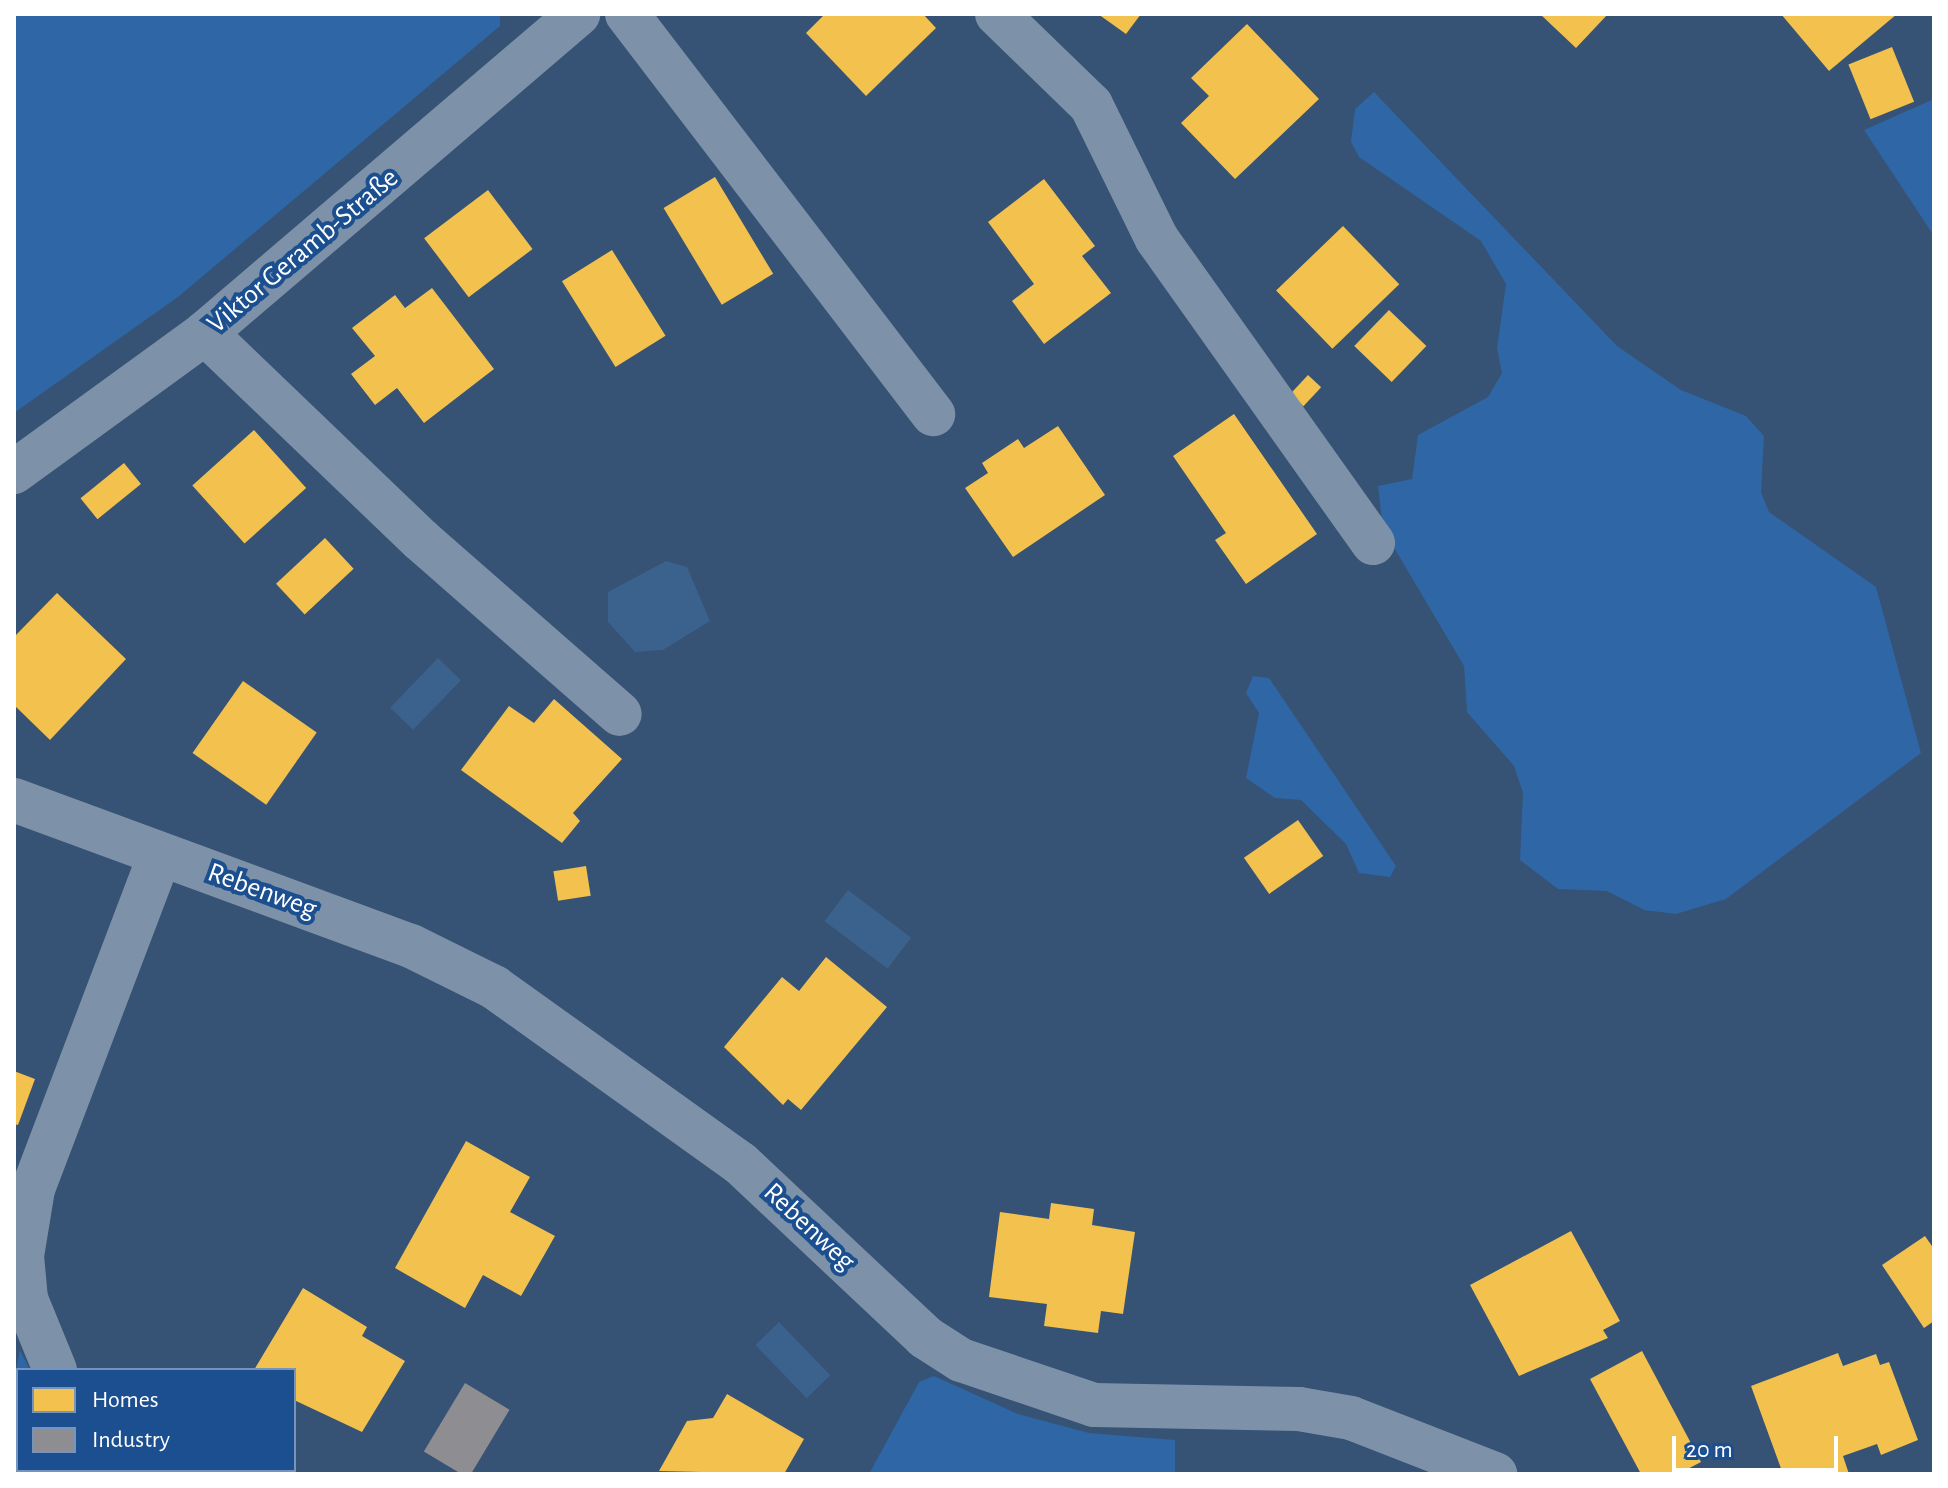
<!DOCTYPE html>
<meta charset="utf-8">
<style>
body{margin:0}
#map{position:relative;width:1948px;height:1488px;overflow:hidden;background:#365274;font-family:"Alegreya Sans",sans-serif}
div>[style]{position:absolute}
.green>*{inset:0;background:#2f66a5}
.water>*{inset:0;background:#3b618d;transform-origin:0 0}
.homes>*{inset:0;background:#f2c14e;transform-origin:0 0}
.industry>*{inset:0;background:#8d8d92;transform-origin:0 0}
.minor>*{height:44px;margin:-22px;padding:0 22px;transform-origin:22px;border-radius:22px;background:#7d92a8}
span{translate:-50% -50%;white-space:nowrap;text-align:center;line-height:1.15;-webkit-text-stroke:8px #1b4f8f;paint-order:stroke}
.street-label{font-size:28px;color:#fff}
.frame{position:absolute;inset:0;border:16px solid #fff;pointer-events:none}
.legend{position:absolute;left:16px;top:1368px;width:280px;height:104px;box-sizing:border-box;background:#1b4f8f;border:2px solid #7695bc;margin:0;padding:10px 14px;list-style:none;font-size:24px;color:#fff}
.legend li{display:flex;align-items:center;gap:16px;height:40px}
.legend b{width:40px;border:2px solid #7695bc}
.scale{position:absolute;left:1672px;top:1436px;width:166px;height:36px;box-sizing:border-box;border:4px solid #fff;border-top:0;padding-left:10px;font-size:24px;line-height:28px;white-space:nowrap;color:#fff;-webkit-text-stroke:6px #1b4f8f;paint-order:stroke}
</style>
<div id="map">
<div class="green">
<div style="clip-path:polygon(14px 14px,500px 14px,500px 26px,178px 297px,14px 413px)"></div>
<div style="clip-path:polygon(1374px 92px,1617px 346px,1681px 390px,1746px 416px,1764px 436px,1761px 492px,1769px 512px,1876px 587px,1921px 753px,1726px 899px,1676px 914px,1644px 910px,1607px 891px,1558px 889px,1520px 860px,1523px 793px,1514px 766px,1467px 712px,1464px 666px,1383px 529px,1378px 486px,1412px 479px,1418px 435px,1488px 397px,1502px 373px,1497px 348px,1506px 284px,1481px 241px,1359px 157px,1351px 142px,1355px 109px)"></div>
<div style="clip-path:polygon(1934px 99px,1934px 236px,1864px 130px)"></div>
<div style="clip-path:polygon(1253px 676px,1269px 678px,1396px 866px,1390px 877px,1359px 873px,1346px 844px,1301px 800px,1275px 798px,1246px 778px,1259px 713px,1246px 693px)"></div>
<div style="clip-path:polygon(20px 1350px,30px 1370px,18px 1370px,18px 1470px,149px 1474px,14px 1474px,14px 1379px)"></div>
<div style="clip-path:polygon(934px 1376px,1018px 1414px,1089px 1433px,1175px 1440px,1175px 1474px,869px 1474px,919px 1382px)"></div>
</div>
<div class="water">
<div style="clip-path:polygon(666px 561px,687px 567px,710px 621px,663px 650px,635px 652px,608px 622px,608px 592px)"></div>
<div style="left:438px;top:658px;width:32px;height:69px;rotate:44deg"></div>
<div style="left:848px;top:890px;width:79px;height:39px;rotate:37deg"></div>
<div style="left:779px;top:1322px;width:74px;height:33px;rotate:46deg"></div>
</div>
<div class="homes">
<div style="clip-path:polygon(825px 14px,923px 14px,936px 28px,866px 96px,806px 33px)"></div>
<div style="clip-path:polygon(1098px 14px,1141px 14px,1126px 34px)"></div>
<div style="clip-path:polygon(1540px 14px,1608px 14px,1576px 48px)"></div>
<div style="clip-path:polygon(1781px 14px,1897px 14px,1829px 71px)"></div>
<div style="clip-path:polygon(1247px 24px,1319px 99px,1235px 179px,1181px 123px,1209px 96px,1191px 78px)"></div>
<div style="left:1892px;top:47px;width:59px;height:47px;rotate:68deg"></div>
<div style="left:715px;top:177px;width:113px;height:60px;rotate:59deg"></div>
<div style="clip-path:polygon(1044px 179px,1095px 246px,1082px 256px,1111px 293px,1044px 344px,1012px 301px,1034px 284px,988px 222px)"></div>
<div style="left:488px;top:190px;width:74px;height:80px;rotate:53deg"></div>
<div style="left:1343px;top:226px;width:81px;height:93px;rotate:46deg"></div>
<div style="left:612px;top:250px;width:101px;height:59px;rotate:58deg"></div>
<div style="clip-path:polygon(432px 288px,494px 369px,424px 423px,397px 388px,375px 405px,351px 374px,375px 356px,352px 328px,395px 295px,405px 308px)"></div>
<div style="left:1389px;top:310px;width:52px;height:50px;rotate:44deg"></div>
<div style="left:1308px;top:375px;width:18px;height:26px;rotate:43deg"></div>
<div style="clip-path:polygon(1234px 414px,1317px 534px,1246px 584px,1215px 540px,1226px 533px,1173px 456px)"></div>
<div style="clip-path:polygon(1058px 426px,1105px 495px,1013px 557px,965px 488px,988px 473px,982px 463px,1018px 439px,1024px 448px)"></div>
<div style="left:254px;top:430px;width:78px;height:83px;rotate:48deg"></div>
<div style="left:124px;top:463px;width:27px;height:56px;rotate:51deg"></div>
<div style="left:325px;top:538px;width:42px;height:67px;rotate:47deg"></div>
<div style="clip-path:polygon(57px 593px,126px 659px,50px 740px,14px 705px,14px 637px)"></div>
<div style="left:243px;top:681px;width:90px;height:88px;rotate:35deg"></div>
<div style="clip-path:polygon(554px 699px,622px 759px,573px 813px,580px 821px,562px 843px,461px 770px,509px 706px,534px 723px)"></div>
<div style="left:1298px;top:820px;width:44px;height:66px;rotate:55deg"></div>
<div style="left:586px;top:866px;width:30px;height:33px;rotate:81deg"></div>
<div style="clip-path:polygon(826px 957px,887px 1007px,801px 1110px,788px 1099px,783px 1105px,724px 1047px,782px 977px,799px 991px)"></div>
<div style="clip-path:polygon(14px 1071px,35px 1079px,18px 1125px,14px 1124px)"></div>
<div style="clip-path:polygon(466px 1141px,530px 1177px,510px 1212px,555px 1236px,521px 1296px,483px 1275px,465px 1308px,395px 1268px)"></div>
<div style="clip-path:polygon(1051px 1203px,1094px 1209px,1092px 1225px,1135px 1232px,1123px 1314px,1101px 1311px,1098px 1333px,1044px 1326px,1047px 1304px,989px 1297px,1000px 1212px,1049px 1219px)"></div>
<div style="clip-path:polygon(1571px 1231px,1620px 1321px,1603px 1330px,1608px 1338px,1519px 1376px,1470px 1285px)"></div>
<div style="clip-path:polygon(1925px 1236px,1934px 1249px,1934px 1321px,1924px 1328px,1882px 1265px)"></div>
<div style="clip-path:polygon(303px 1288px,367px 1327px,362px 1336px,405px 1361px,362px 1432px,294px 1400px,294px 1370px,254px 1370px)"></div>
<div style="clip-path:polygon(1642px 1351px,1701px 1462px,1678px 1474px,1641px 1474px,1590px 1379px)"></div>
<div style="clip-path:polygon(1838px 1353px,1843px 1366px,1876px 1354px,1880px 1365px,1889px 1362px,1918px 1440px,1881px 1455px,1877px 1444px,1843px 1456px,1849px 1474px,1783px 1474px,1751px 1386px)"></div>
<div style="clip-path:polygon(727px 1394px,804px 1439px,784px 1474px,659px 1471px,687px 1421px,713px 1418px)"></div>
</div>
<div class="industry">
<div style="left:465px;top:1383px;width:52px;height:80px;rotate:31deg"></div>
</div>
<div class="minor">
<div style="left:627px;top:14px;width:504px;rotate:52.58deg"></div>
<div style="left:997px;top:14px;width:131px;rotate:44.1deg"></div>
<div style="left:1091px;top:105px;width:149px;rotate:63.8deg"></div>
<div style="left:1157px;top:239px;width:373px;rotate:54.6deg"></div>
<div style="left:205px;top:333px;width:299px;rotate:43.8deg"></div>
<div style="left:421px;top:540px;width:264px;rotate:41.2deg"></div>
<div style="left:14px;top:472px;width:236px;rotate:-36deg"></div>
<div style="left:205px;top:333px;width:491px;rotate:-40.5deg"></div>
<div style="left:14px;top:800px;width:423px;rotate:20.2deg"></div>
<div style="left:411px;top:946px;width:93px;rotate:26.3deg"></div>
<div style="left:494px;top:987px;width:302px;rotate:35.6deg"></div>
<div style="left:740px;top:1163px;width:254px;rotate:43.2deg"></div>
<div style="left:925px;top:1337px;width:43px;rotate:32.6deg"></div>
<div style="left:961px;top:1360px;width:140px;rotate:18.7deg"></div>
<div style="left:1094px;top:1405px;width:205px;rotate:1.1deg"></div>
<div style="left:1299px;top:1409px;width:53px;rotate:9.8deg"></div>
<div style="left:1351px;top:1418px;width:155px;rotate:21.3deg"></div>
<div style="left:55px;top:1370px;width:77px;rotate:-112.2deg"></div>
<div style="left:26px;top:1299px;width:43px;rotate:-95.3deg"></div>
<div style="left:22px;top:1256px;width:68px;rotate:-80.7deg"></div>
<div style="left:33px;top:1189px;width:358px;rotate:-69.2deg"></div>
<div style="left:204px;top:1470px;width:16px;rotate:14deg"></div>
</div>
<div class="street-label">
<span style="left:303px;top:251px;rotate:-40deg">Viktor Geramb-Straße</span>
<span style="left:262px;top:891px;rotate:20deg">Rebenweg</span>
<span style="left:809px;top:1227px;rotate:43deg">Rebenweg</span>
</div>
<div class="frame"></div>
<ul class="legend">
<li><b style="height:22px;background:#f2c14e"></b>Homes</li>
<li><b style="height:22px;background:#8d8d92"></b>Industry</li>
</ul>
<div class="scale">20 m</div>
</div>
